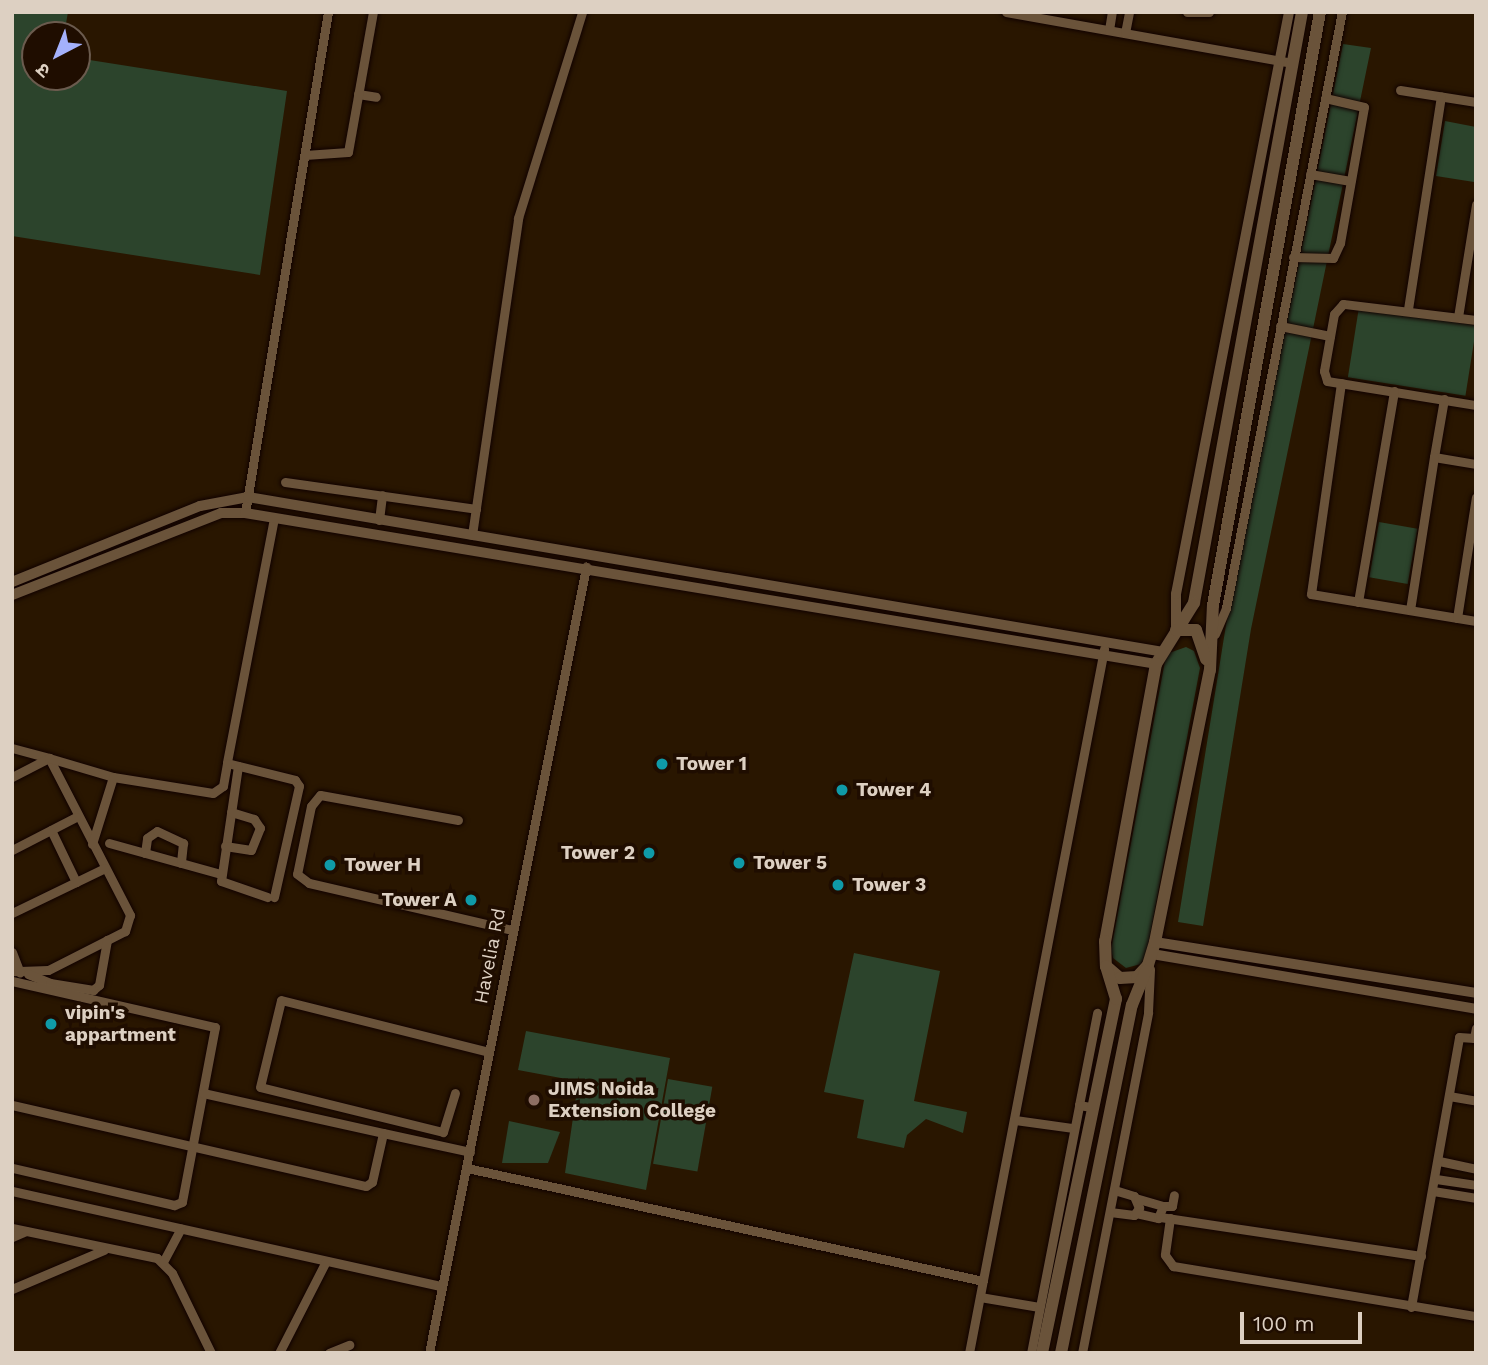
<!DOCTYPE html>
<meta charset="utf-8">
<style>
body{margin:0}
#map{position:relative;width:1488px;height:1365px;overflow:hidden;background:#291600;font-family:"Work Sans","Noto Sans Devanagari",sans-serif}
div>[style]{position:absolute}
.green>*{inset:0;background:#2c442c;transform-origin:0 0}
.roads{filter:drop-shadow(0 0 2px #110200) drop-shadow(0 0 2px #110200)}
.minor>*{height:9px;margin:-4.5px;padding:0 4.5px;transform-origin:4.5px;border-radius:4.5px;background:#6a533a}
.tertiary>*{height:10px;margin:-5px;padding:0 5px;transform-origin:5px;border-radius:5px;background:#6a533a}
.secondary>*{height:12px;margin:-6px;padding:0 6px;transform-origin:6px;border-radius:6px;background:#6a533a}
.dots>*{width:19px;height:19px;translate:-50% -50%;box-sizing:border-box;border:4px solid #1f0d00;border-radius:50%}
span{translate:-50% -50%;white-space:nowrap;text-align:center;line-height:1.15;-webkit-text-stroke:7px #1f0d00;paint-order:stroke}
.poi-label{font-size:19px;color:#ddd0c2;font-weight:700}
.left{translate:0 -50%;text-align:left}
.right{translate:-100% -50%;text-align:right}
.street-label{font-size:19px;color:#ddd0c2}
.frame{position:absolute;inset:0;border:14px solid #ddd0c2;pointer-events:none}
.north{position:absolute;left:21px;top:21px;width:70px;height:70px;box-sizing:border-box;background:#1f0d00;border:2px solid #6b5b4e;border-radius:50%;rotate:222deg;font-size:19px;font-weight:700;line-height:28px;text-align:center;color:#ddd0c2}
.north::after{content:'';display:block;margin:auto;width:24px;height:32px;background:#a4b1fc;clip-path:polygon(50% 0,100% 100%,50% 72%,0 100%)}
.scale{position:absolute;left:1240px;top:1312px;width:122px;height:32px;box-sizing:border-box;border:4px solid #ddd0c2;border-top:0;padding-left:9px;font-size:21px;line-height:24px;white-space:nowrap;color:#ddd0c2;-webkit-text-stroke:5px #1f0d00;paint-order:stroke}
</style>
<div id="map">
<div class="green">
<div style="clip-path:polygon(12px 12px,68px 12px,64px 35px,35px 35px,35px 77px,77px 77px,77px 58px,287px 91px,260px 275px,12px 236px)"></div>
<div style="clip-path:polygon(1343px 44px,1371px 48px,1251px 629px,1203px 926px,1178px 922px,1226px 625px)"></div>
<div style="clip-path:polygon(1445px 121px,1476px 127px,1474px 182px,1436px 176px)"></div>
<div style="left:1359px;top:307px;width:119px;height:71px;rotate:9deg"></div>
<div style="left:1379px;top:522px;width:39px;height:56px;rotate:10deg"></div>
<div style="clip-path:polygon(1186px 647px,1194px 651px,1200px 668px,1146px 957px,1141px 964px,1126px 968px,1113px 958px,1111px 950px,1165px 661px,1169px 653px)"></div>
<div style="clip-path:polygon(854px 953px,940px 971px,914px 1101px,967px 1112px,963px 1133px,926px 1119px,907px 1135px,904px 1148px,857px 1138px,864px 1100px,824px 1092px)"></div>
<div style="clip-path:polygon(526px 1031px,670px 1058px,646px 1190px,565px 1173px,579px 1076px,577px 1081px,518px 1070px)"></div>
<div style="left:668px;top:1079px;width:45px;height:86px;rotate:10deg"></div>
<div style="clip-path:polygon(509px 1121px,560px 1132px,548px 1163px,502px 1163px)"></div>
</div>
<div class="roads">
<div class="minor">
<div style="left:1006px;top:12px;width:291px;rotate:10.1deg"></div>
<div style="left:1187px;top:12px;width:22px"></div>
<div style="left:1109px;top:30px;width:18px;rotate:-81deg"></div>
<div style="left:1125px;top:33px;width:21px;rotate:-79deg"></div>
<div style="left:1400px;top:90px;width:77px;rotate:9deg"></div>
<div style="left:358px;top:94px;width:18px;rotate:9deg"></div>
<div style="left:305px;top:155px;width:43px;rotate:-4deg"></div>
<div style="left:348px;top:152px;width:142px;rotate:-79.9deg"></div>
<div style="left:1310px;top:174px;width:41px;rotate:9.9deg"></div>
<div style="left:1293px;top:257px;width:40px;rotate:1.4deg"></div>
<div style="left:1333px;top:258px;width:17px;rotate:-65deg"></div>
<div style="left:1340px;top:243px;width:138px;rotate:-80deg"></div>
<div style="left:1364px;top:107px;width:40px;rotate:-167deg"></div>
<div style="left:1408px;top:309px;width:215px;rotate:-81.2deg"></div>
<div style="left:1458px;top:317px;width:114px;rotate:-80.9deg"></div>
<div style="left:1476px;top:320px;width:134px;rotate:-173.1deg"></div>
<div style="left:1343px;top:304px;width:13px;rotate:132deg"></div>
<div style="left:1334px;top:314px;width:58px;rotate:100deg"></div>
<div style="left:1324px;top:371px;width:10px;rotate:73deg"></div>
<div style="left:1327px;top:381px;width:151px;rotate:9.2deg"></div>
<div style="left:1280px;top:326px;width:51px;rotate:11.3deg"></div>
<div style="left:1341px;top:383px;width:213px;rotate:98.1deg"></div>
<div style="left:1311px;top:594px;width:167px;rotate:9.3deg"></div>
<div style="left:1444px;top:399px;width:59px;rotate:99.8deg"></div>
<div style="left:1434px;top:457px;width:43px;rotate:9.5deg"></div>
<div style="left:285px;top:482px;width:193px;rotate:8deg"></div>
<div style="left:245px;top:513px;width:508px;rotate:-80.59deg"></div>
<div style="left:274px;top:518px;width:249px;rotate:100.9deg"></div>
<div style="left:227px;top:763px;width:70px;rotate:14deg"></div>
<div style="left:295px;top:780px;width:7px;rotate:56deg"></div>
<div style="left:299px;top:786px;width:114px;rotate:102.7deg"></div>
<div style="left:379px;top:520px;width:25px;rotate:-83deg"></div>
<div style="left:472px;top:535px;width:320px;rotate:-81.7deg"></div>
<div style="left:518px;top:218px;width:216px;rotate:-72.7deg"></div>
<div style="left:1358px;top:602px;width:214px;rotate:-80.3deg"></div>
<div style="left:1410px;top:610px;width:155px;rotate:-81.1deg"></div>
<div style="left:1457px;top:618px;width:122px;rotate:-81.1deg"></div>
<div style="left:1215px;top:634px;width:28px;rotate:-67deg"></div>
<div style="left:1226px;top:608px;width:607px;rotate:-78.99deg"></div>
<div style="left:12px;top:748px;width:38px;rotate:15deg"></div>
<div style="left:49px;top:758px;width:177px;rotate:62.7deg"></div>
<div style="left:130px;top:915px;width:17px;rotate:107deg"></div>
<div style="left:125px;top:931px;width:86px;rotate:153.1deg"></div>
<div style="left:48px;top:970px;width:36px;rotate:178deg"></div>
<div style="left:238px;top:766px;width:116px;rotate:98.4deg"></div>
<div style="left:221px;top:881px;width:49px;rotate:19.2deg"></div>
<div style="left:12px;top:777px;width:42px;rotate:-27.2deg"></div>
<div style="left:49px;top:758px;width:67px;rotate:16.5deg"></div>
<div style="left:458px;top:820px;width:140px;rotate:-169.7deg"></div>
<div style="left:320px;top:795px;width:14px;rotate:129deg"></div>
<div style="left:311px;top:806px;width:69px;rotate:101.6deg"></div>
<div style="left:297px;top:874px;width:15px;rotate:37deg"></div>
<div style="left:309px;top:883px;width:209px;rotate:13deg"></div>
<div style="left:51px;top:830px;width:58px;rotate:64.3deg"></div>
<div style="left:109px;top:843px;width:116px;rotate:15.5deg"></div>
<div style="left:92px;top:844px;width:70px;rotate:-72.6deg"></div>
<div style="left:113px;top:777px;width:101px;rotate:9.1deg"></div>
<div style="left:213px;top:793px;width:12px;rotate:-35deg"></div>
<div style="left:223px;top:786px;width:23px;rotate:-80deg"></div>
<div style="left:225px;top:846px;width:26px;rotate:9deg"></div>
<div style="left:251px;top:850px;width:24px;rotate:-68deg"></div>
<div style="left:260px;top:828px;width:11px;rotate:-124deg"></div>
<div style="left:254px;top:819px;width:24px;rotate:-163deg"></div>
<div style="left:12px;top:850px;width:72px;rotate:-27.3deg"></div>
<div style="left:145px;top:853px;width:15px;rotate:-82deg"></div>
<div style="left:147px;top:838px;width:12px;rotate:-35deg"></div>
<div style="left:157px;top:831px;width:29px;rotate:25deg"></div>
<div style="left:183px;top:843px;width:20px;rotate:96deg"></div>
<div style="left:12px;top:913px;width:103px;rotate:-25.8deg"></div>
<div style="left:12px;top:952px;width:22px;rotate:69deg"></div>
<div style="left:28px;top:974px;width:24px;rotate:22deg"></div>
<div style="left:50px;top:983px;width:44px;rotate:9.2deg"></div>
<div style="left:93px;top:990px;width:8px;rotate:-40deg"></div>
<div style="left:99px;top:985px;width:46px;rotate:-79.9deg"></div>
<div style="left:12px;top:981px;width:208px;rotate:12.8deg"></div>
<div style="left:215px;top:1027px;width:178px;rotate:100.7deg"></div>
<div style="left:182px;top:1202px;width:9px;rotate:159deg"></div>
<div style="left:174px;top:1205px;width:166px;rotate:-167.1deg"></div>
<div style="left:203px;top:1093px;width:184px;rotate:12.5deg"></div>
<div style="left:455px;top:1093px;width:41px;rotate:107.1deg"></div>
<div style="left:443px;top:1132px;width:188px;rotate:-166.2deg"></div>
<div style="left:260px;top:1087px;width:89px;rotate:-76.4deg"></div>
<div style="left:281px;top:1000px;width:214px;rotate:14deg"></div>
<div style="left:1449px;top:1096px;width:27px;rotate:10deg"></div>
<div style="left:12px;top:1105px;width:363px;rotate:12.9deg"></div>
<div style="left:366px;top:1186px;width:7px;rotate:-34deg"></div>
<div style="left:372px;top:1182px;width:50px;rotate:-77.3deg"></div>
<div style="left:383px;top:1133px;width:89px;rotate:12.3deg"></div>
<div style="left:1079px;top:1105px;width:94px;rotate:-78.9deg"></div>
<div style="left:1015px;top:1120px;width:59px;rotate:7.9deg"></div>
<div style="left:1439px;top:1161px;width:38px;rotate:12deg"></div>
<div style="left:467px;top:1168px;width:528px;rotate:12.35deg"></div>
<div style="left:1436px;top:1179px;width:40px;rotate:8.5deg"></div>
<div style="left:12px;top:1191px;width:440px;rotate:12.5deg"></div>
<div style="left:1433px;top:1191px;width:44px;rotate:9.2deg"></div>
<div style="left:1163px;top:1206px;width:9px"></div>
<div style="left:1172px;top:1206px;width:11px;rotate:-80deg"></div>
<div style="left:1110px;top:1212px;width:24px;rotate:7deg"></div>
<div style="left:1134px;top:1215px;width:9px;rotate:-54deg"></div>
<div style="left:1139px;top:1208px;width:13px;rotate:-113deg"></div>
<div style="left:1134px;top:1196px;width:21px;rotate:-163deg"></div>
<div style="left:1136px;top:1213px;width:23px;rotate:13deg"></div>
<div style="left:1158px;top:1218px;width:13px;rotate:-67deg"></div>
<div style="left:1163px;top:1206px;width:26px;rotate:-164deg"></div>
<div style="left:1160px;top:1217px;width:264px;rotate:8.5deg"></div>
<div style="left:1170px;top:1218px;width:37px;rotate:98deg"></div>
<div style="left:1165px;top:1255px;width:14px;rotate:54deg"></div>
<div style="left:1173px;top:1266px;width:307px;rotate:9.4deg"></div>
<div style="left:12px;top:1228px;width:148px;rotate:11.7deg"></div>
<div style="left:157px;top:1258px;width:21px;rotate:45deg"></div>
<div style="left:172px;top:1273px;width:89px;rotate:64deg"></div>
<div style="left:12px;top:1237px;width:15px;rotate:-23deg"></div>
<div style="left:163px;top:1262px;width:38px;rotate:-62deg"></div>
<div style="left:12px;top:1289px;width:100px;rotate:-23deg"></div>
<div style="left:980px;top:1297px;width:60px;rotate:9.6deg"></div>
<div style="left:1411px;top:1307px;width:274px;rotate:-79.9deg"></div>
<div style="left:1459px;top:1037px;width:15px;rotate:4deg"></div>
<div style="left:1474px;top:1038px;width:10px;rotate:-79deg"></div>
<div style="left:279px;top:1353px;width:103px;rotate:-62.9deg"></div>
<div style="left:329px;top:1353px;width:22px;rotate:-22deg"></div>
<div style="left:429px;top:1353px;width:802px;rotate:-78.7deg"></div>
<div style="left:969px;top:1353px;width:717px;rotate:-79.14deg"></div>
<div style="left:1031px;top:1353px;width:253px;rotate:-79deg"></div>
<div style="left:1079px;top:1105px;width:11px;rotate:10deg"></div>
<div style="left:1082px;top:1353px;width:347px;rotate:-79deg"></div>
<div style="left:1148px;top:1012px;width:43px;rotate:-87.3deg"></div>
</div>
<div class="tertiary">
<div style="left:12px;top:582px;width:203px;rotate:-22deg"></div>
<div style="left:200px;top:506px;width:49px;rotate:-10.6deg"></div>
<div style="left:248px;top:497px;width:928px;rotate:9.61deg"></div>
<div style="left:12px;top:595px;width:225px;rotate:-21.4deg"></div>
<div style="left:221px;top:513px;width:24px"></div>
<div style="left:245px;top:513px;width:923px;rotate:9.41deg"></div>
<div style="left:1176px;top:630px;width:36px;rotate:-90deg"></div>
<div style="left:1176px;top:594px;width:593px;rotate:-79.01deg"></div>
<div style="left:1155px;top:942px;width:325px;rotate:9deg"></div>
<div style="left:1152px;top:954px;width:329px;rotate:9.6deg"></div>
</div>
<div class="secondary">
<div style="left:1302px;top:12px;width:601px;rotate:100.36deg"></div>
<div style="left:1194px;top:603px;width:72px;rotate:121.9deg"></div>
<div style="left:1156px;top:664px;width:282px;rotate:100.4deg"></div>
<div style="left:1105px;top:941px;width:25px;rotate:88deg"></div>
<div style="left:1106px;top:966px;width:18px;rotate:41deg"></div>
<div style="left:1120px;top:978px;width:17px;rotate:-3deg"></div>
<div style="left:1137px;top:977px;width:16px;rotate:-47deg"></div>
<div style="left:1148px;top:965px;width:24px;rotate:-73deg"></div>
<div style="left:1155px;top:942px;width:278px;rotate:-78.6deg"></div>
<div style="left:1210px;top:670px;width:65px;rotate:-87.4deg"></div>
<div style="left:1213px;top:605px;width:603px;rotate:-79.77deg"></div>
<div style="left:1176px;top:630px;width:20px"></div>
<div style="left:1196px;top:630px;width:31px;rotate:71deg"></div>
<div style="left:1042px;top:1353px;width:362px;rotate:-78.2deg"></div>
<div style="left:1116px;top:999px;width:34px;rotate:-107deg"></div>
<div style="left:1061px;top:1353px;width:355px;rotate:-78.5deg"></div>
<div style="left:1132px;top:1005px;width:37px;rotate:-68deg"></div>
</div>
</div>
<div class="dots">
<div style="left:662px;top:764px;background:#0f9aa8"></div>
<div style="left:842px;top:790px;background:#0f9aa8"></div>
<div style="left:649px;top:853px;background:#0f9aa8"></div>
<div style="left:739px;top:863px;background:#0f9aa8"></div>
<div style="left:330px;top:865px;background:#0f9aa8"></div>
<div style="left:838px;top:885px;background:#0f9aa8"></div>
<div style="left:471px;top:900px;background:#0f9aa8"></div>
<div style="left:51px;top:1024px;background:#0f9aa8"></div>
<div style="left:534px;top:1100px;background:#8d6e63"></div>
</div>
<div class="poi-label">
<span class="left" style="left:676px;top:764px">Tower 1</span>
<span class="left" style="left:856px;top:790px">Tower 4</span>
<span class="right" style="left:635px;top:853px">Tower 2</span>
<span class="left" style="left:753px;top:863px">Tower 5</span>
<span class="left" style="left:344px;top:865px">Tower H</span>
<span class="left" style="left:852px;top:885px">Tower 3</span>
<span class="right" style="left:457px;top:900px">Tower A</span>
<span class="left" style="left:65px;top:1024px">vipin's<br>appartment</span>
<span class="left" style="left:548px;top:1100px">JIMS Noida<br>Extension College</span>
</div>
<div class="street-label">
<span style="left:490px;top:956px;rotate:-79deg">Havelia Rd</span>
</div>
<div class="frame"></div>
<div class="north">उ</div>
<div class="scale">100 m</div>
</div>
